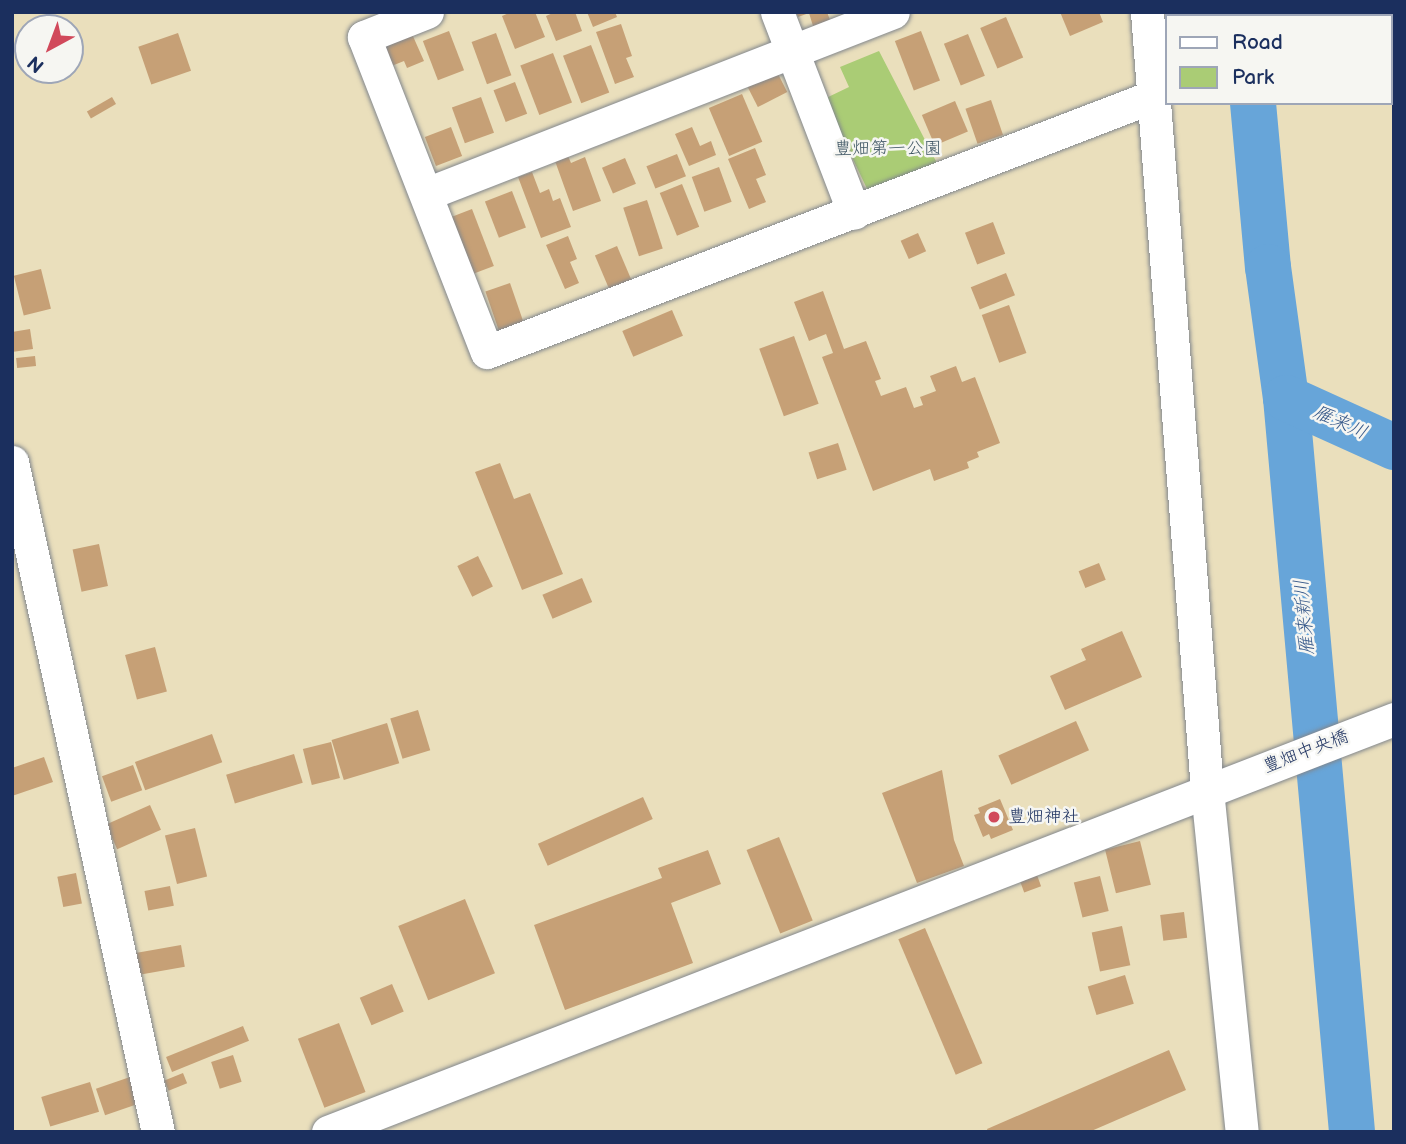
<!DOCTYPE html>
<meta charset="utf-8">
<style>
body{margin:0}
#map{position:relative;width:1406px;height:1144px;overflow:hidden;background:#eadfbc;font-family:"Balsamiq Sans","Klee One",sans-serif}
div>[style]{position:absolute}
.green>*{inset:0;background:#aacc75}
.river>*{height:46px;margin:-23px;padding:0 23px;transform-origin:23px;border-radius:23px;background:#67a5d9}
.building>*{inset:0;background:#c6a076;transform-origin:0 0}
.roads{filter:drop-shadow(0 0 2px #82878d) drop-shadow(0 0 2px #82878d)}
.minor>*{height:33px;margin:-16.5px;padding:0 16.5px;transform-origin:16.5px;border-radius:16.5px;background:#fff}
.dots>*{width:19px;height:19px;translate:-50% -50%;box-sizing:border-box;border:4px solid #f6f6f2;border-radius:50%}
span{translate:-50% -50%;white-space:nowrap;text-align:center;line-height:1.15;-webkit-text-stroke:5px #f6f6f2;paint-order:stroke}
.park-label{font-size:18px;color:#3f5664}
.street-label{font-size:18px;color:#1b2f5e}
.poi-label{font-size:18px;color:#1b2f5e}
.left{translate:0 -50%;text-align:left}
.water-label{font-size:19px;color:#365889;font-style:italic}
.frame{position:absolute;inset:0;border:14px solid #1b2f5e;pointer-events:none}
.legend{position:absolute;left:1165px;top:14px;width:228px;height:91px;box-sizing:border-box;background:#f6f6f2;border:2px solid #9ea6b7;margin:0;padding:9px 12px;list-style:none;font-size:21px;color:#1b2f5e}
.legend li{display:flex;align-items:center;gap:14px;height:35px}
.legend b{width:35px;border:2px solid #9ea6b7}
.north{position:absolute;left:14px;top:14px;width:70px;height:70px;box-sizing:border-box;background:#f6f6f2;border:2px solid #9ea6b7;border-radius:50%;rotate:221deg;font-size:19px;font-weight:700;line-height:28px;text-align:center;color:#1b2f5e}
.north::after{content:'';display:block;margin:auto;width:24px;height:32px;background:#d1495b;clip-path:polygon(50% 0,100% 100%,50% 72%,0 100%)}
</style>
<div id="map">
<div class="green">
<div style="clip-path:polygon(879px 51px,939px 167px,871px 197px,824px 99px,849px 87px,840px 67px)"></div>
</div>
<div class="river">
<div style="left:1246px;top:12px;width:4px;rotate:90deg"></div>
<div style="left:1253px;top:103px;width:165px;rotate:84.8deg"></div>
<div style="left:1268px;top:267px;width:132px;rotate:82.2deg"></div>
<div style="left:1286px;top:398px;width:737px;rotate:84.86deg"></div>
<div style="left:1286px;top:398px;width:119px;rotate:24.4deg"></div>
</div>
<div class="building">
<div style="clip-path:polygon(511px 12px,535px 12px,545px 37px,515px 49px,502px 16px)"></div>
<div style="clip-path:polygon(555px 12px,575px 12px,582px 31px,556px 41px,546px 16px)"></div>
<div style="clip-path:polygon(587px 12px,615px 12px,617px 17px,593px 27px)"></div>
<div style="clip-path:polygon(796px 12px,827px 12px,830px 20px,813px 26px,809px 13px,798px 17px)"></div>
<div style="clip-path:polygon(1060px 12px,1099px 12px,1103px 22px,1070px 36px)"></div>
<div style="left:1006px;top:17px;width:44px;height:28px;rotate:67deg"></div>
<div style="clip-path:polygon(621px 24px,632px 56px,626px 58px,634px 77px,615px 84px,596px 32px)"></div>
<div style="clip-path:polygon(408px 25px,424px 61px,407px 68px,404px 61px,389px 67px,376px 38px)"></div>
<div style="left:449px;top:31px;width:42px;height:28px;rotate:69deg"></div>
<div style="left:921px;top:31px;width:53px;height:28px;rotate:69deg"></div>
<div style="left:178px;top:33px;width:40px;height:42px;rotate:71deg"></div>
<div style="left:496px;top:33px;width:45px;height:26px;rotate:70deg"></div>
<div style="left:968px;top:34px;width:45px;height:26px;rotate:68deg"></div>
<div style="left:591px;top:45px;width:51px;height:30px;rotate:69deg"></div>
<div style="left:553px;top:53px;width:53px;height:35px;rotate:69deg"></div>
<div style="left:775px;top:68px;width:27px;height:33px;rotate:63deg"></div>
<div style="left:515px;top:82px;width:34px;height:23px;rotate:69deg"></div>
<div style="left:742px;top:94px;width:52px;height:36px;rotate:67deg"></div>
<div style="left:112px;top:97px;width:8px;height:29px;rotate:60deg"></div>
<div style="left:481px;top:97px;width:38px;height:31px;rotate:70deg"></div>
<div style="left:991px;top:100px;width:37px;height:27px;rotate:71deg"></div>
<div style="left:955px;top:101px;width:33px;height:36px;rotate:67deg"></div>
<div style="left:451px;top:127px;width:31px;height:28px;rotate:69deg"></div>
<div style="clip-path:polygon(692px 127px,700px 146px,711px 141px,716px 155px,689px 166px,675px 134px)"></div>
<div style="clip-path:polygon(755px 148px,766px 175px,756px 179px,766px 202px,749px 209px,728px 159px)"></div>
<div style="left:677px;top:154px;width:24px;height:33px;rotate:68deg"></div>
<div style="clip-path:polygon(568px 156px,571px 163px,585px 157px,601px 201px,573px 211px,555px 161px)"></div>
<div style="left:625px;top:158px;width:28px;height:25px;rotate:67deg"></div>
<div style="left:719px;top:167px;width:37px;height:29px;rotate:70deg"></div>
<div style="clip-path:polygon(532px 172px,540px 193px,549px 189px,553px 201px,560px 198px,571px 227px,541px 238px,518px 177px)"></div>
<div style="left:682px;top:184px;width:46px;height:24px;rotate:68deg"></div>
<div style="left:512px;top:191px;width:39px;height:29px;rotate:69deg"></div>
<div style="left:647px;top:200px;width:51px;height:25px;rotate:72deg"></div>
<div style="left:472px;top:209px;width:61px;height:27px;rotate:69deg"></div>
<div style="left:993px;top:222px;width:34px;height:30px;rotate:69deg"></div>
<div style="left:918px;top:233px;width:20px;height:19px;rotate:66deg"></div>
<div style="clip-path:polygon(568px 236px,577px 259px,570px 262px,579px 283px,565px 289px,546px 245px)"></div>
<div style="left:617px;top:246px;width:40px;height:24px;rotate:67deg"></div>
<div style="left:41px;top:269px;width:41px;height:28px;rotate:76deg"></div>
<div style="left:1006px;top:273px;width:24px;height:38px;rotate:68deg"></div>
<div style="left:510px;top:283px;width:42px;height:26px;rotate:71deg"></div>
<div style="clip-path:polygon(823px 291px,844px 349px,866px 341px,881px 379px,875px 381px,881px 396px,906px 387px,914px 408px,923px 405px,920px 397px,936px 391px,930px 376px,956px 366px,962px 382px,975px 377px,1000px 443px,977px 452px,979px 457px,967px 462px,969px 468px,934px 481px,930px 469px,873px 491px,822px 357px,833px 353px,826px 334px,809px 341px,794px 302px)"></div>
<div style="left:1009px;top:305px;width:51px;height:29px;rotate:70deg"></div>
<div style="left:672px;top:310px;width:28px;height:54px;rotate:67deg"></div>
<div style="clip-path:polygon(30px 329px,33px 349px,12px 352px,12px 332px)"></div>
<div style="left:794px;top:336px;width:72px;height:37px;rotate:70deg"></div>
<div style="left:35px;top:356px;width:10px;height:19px;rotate:84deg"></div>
<div style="left:838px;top:443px;width:28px;height:31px;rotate:72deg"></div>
<div style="clip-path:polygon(500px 463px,514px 499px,530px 493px,563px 574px,522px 590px,475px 472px)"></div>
<div style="left:99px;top:544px;width:43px;height:27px;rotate:78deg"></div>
<div style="left:478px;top:556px;width:34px;height:23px;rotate:64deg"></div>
<div style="left:1099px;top:563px;width:18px;height:22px;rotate:68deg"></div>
<div style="left:582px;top:578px;width:26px;height:43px;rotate:67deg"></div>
<div style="clip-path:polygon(1122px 631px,1142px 677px,1065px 710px,1050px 676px,1086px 660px,1081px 649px)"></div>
<div style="left:155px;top:647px;width:46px;height:31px;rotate:75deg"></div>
<div style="left:418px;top:710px;width:42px;height:29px;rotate:73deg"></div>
<div style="left:1076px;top:721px;width:32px;height:85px;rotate:66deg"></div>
<div style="left:387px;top:723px;width:42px;height:58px;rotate:73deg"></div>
<div style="left:212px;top:734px;width:30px;height:82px;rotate:70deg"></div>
<div style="left:331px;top:742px;width:37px;height:29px;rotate:76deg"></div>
<div style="left:294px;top:754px;width:30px;height:71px;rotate:73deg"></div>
<div style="clip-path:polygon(44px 757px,53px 782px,12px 796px,12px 768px)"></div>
<div style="left:133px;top:765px;width:27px;height:33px;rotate:70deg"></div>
<div style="clip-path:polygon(942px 770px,954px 840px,964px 866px,917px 883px,882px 793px)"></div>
<div style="left:643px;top:797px;width:24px;height:115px;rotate:66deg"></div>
<div style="clip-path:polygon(1000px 799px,1013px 830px,991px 839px,989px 834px,983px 837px,974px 815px,980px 813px,978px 808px)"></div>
<div style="left:150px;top:805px;width:27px;height:48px;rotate:66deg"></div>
<div style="left:195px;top:828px;width:50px;height:31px;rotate:76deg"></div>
<div style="left:779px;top:837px;width:90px;height:35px;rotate:68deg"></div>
<div style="left:1140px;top:841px;width:45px;height:36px;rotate:76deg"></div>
<div style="clip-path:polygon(708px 850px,721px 884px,671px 903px,693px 963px,565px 1010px,534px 925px,662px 878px,658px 868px)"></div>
<div style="left:76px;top:873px;width:31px;height:19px;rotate:79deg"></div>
<div style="left:1037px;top:875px;width:12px;height:18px;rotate:70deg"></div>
<div style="left:1100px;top:876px;width:36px;height:27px;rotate:76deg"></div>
<div style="left:170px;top:886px;width:20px;height:26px;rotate:79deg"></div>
<div style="left:465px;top:899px;width:80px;height:72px;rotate:68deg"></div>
<div style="left:1184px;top:912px;width:26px;height:24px;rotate:83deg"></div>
<div style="left:1122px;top:926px;width:40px;height:31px;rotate:78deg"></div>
<div style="left:925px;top:928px;width:147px;height:29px;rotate:67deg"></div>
<div style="left:181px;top:945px;width:22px;height:46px;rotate:80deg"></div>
<div style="left:1125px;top:975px;width:30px;height:39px;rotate:73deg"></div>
<div style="left:392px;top:984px;width:30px;height:35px;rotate:67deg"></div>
<div style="left:339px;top:1023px;width:74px;height:44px;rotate:69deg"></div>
<div style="left:243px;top:1026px;width:16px;height:83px;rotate:68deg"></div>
<div style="clip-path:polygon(1169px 1050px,1186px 1090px,1089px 1132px,988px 1132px,987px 1129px)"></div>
<div style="left:233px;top:1055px;width:28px;height:23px;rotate:72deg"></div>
<div style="left:183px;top:1073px;width:11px;height:20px;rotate:68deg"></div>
<div style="left:130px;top:1077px;width:28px;height:36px;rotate:71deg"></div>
<div style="left:90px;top:1082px;width:31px;height:51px;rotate:73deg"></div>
</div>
<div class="roads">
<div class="minor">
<div style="left:427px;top:12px;width:68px;rotate:158.4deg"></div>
<div style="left:364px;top:37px;width:338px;rotate:68.7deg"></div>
<div style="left:487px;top:352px;width:714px;rotate:-21deg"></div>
<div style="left:777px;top:12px;width:215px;rotate:69deg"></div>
<div style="left:1147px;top:12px;width:780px;rotate:85.59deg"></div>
<div style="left:1207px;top:790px;width:344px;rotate:84.2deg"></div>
<div style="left:426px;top:194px;width:501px;rotate:-21.29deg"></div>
<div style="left:12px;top:462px;width:686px;rotate:77.71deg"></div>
<div style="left:328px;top:1132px;width:1143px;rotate:-21.18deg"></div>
</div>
</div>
<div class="dots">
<div style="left:994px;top:817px;background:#d1495b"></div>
</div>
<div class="park-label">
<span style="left:888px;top:149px">豊畑第一公園</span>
</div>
<div class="street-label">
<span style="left:1306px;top:752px;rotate:-21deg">豊畑中央橋</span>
</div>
<div class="poi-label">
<span class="left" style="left:1008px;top:817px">豊畑神社</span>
</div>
<div class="water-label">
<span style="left:1340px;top:423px;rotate:24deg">雁来川</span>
<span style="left:1305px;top:617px;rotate:-95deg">雁来新川</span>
</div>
<div class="frame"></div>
<ul class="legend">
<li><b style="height:9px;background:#fff"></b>Road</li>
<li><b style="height:19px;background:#aacc75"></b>Park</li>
</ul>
<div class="north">N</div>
</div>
